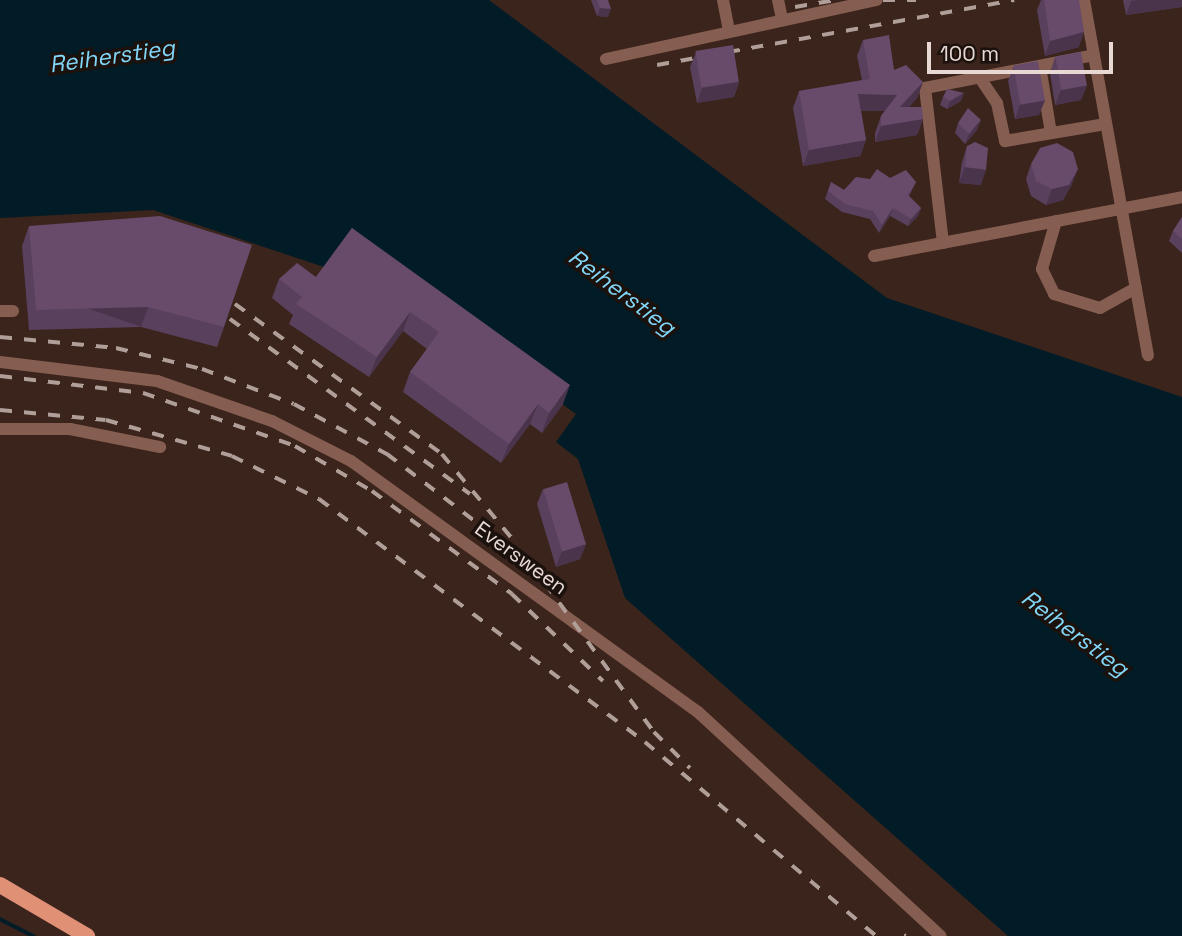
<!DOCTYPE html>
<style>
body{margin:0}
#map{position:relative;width:1182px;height:936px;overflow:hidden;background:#3b241c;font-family:"Space Grotesk",sans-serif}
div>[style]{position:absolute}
.water>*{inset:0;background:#011c26}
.stream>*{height:3.5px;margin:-1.75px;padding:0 1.75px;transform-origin:1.75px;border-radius:1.75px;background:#011c26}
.minor>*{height:12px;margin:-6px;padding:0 6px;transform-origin:6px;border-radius:6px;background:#865e51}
.major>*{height:16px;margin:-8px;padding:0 8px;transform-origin:8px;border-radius:8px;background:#e09075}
.rail>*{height:3.5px;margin-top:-1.75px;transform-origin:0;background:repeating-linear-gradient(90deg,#b09e98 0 12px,transparent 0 24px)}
.wall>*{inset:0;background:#59405c}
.shaded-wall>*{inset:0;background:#49344b;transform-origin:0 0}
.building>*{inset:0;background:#684a6b;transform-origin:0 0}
span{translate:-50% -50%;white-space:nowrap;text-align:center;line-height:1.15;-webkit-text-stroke:7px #1b110d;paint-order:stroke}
.street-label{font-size:21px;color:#e8d9d4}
.water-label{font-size:23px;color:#82d6f7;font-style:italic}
.scale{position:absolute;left:927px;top:42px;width:186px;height:32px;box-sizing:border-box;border:4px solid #e8d9d4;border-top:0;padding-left:9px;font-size:21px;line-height:24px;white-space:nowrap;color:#e8d9d4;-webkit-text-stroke:5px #1b110d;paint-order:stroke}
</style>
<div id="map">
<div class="water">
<div style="clip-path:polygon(0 0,489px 0,887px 298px,1182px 397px,1182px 936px,1008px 936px,625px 598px,578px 459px,556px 442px,576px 414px,346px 248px,330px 269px,153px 210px,0 218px)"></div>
</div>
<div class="stream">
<div style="left:0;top:919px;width:38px;rotate:27deg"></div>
</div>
<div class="minor">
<div style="left:723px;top:0;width:31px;rotate:79deg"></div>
<div style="left:778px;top:0;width:19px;rotate:78deg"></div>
<div style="left:1084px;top:0;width:361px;rotate:79.8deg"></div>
<div style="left:606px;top:59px;width:277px;rotate:-12.3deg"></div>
<div style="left:1040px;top:66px;width:68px;rotate:80.7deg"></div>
<div style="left:980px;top:78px;width:30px;rotate:56deg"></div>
<div style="left:997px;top:103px;width:39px;rotate:78deg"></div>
<div style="left:1005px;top:141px;width:102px;rotate:-9.6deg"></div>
<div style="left:1056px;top:221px;width:50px;rotate:106.3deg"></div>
<div style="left:1042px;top:269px;width:28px;rotate:64deg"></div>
<div style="left:1054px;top:294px;width:48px;rotate:16.9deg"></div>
<div style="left:1100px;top:308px;width:41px;rotate:-29.1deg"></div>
<div style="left:943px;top:243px;width:156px;rotate:-96.6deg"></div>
<div style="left:925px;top:88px;width:172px;rotate:-11deg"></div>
<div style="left:874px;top:256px;width:314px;rotate:-10.8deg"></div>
<div style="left:0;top:311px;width:13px"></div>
<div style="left:0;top:362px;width:158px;rotate:6.9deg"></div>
<div style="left:157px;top:381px;width:122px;rotate:19.2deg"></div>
<div style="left:272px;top:421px;width:89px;rotate:26.9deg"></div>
<div style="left:351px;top:461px;width:428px;rotate:35.9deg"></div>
<div style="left:698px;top:712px;width:330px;rotate:42.7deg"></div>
<div style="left:0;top:429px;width:70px"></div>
<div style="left:70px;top:429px;width:92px;rotate:11.3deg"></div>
</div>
<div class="major">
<div style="left:0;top:885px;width:101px;rotate:30.4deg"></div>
</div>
<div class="rail">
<div style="left:883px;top:0;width:33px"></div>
<div style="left:795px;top:7px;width:41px;rotate:-9.9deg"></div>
<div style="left:657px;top:65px;width:363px;rotate:-10.3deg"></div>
<div style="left:235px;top:304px;width:256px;rotate:35.9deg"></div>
<div style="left:442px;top:454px;width:114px;rotate:50.3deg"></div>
<div style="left:230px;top:319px;width:297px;rotate:36.1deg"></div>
<div style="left:0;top:337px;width:117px;rotate:5.4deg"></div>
<div style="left:116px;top:348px;width:89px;rotate:13.7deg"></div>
<div style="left:202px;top:369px;width:98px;rotate:20.8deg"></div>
<div style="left:294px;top:404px;width:106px;rotate:28.3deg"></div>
<div style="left:387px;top:454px;width:181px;rotate:37.4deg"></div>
<div style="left:531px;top:564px;width:208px;rotate:53.8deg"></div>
<div style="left:654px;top:732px;width:51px;rotate:45deg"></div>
<div style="left:0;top:376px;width:144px;rotate:6.8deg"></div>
<div style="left:143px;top:393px;width:161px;rotate:19.2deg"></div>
<div style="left:295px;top:446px;width:89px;rotate:30.3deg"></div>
<div style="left:372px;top:491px;width:174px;rotate:36.3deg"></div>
<div style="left:512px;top:594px;width:126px;rotate:43.7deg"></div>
<div style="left:0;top:410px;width:106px;rotate:5.4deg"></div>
<div style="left:106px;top:420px;width:131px;rotate:15.9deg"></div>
<div style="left:232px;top:456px;width:97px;rotate:26.3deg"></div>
<div style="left:319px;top:499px;width:407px;rotate:36.7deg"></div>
<div style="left:645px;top:742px;width:302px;rotate:40deg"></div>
<div style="left:904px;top:935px;width:2px;rotate:27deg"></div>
</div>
<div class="wall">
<div style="clip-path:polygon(591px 0,608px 0,608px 17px,597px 16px)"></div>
<div style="clip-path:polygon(1041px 0,1079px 0,1079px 47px,1045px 56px,1037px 10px)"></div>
<div style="clip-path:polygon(1123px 0,1182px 0,1182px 7px,1126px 15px)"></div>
<div style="clip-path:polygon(863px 40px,894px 70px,923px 82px,917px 98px,909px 107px,923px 119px,917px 135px,875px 142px,875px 133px,881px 116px,885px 111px,861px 111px,866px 140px,860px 156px,803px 166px,793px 108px,799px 91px,862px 80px,857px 56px)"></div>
<div style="clip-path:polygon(696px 52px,739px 82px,734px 97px,697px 103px,690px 67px)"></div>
<div style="clip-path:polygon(1055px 57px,1087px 85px,1081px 100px,1055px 105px,1050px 73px)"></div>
<div style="clip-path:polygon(1014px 66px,1045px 100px,1039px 115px,1015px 119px,1008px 81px)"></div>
<div style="clip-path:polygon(943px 97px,961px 101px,947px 109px,940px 105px)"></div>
<div style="clip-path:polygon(958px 123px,977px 130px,965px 144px,955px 133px)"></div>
<div style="clip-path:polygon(967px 146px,981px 185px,959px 183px,962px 162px)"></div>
<div style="clip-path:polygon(1031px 164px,1072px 184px,1063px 200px,1046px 205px,1031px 196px,1026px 179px)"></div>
<div style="clip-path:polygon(890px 178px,916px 182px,909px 196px,921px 208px,918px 216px,908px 226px,890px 216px,879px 233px,870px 219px,842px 212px,825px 199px,831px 182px,844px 190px,870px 179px)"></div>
<div style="clip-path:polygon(1182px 217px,1182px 253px,1169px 241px,1173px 231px)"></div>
<div style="clip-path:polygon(29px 226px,224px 327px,217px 347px,141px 327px,29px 330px,22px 246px)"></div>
<div style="clip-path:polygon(352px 228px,563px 404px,542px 433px,530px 424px,501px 463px,403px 392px,410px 372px,427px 349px,403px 331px,369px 377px,289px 324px,293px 315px,272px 298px,279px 279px,316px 277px)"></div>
<div style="clip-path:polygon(543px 489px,586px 544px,580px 559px,556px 567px,537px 504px)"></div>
</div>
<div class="shaded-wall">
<div style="clip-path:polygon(1137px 0,1182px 0,1182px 7px,1126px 15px,1131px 1px)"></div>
<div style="clip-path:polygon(600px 8px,611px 9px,608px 17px,597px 16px)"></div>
<div style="clip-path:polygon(1084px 32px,1079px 47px,1045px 56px,1050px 41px)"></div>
<div style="clip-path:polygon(739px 82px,734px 97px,697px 103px,702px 88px)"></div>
<div style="clip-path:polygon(923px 82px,917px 98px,894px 124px,923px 119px,917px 135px,875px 142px,881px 126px)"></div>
<div style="clip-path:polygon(1087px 85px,1081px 100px,1055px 105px,1061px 90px)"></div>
<div style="clip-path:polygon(964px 93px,961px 101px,947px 109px,950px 101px)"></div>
<div style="clip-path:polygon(858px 94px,897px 95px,891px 111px,852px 111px)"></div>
<div style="clip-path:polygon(1045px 100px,1039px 115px,1015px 119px,1020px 104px)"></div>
<div style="clip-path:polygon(981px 120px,977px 130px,965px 144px,969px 134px)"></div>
<div style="clip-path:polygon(866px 140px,860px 156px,803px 166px,809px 150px)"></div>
<div style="clip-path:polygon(965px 167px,986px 170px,981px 185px,959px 183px)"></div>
<div style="clip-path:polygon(1078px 169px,1072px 184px,1063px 200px,1046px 205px,1052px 189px)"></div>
<div style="clip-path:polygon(893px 208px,890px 216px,879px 233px,882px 225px)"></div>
<div style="clip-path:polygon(921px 208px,918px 216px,908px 226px,911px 219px)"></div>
<div style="left:148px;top:307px;width:21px;height:112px;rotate:109deg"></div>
<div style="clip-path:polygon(410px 312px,403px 331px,369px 377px,377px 357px)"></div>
<div style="clip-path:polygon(570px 385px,563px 404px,542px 433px,549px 413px)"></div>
<div style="clip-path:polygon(538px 404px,530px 424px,501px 463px,509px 444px)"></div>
<div style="clip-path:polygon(586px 544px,580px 559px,556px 567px,562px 551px)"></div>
</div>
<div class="building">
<div style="clip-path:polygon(597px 0,608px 0,611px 9px,600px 8px)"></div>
<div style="clip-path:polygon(1044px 0,1079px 0,1084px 32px,1050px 41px)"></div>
<div style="clip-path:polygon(889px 35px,894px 70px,906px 65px,923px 82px,900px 107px,922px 107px,923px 119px,881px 126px,881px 116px,897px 95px,858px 94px,866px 140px,809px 150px,799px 91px,870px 79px,863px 40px)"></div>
<div style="left:733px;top:45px;width:37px;height:38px;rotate:81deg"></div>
<div style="left:1081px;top:52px;width:34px;height:26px;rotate:80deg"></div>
<div style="left:1038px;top:61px;width:40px;height:25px;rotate:80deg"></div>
<div style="clip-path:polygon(947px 89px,964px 93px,950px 101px,943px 97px)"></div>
<div style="clip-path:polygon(968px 108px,981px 120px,969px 134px,958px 123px)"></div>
<div style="clip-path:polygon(975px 142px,988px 148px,986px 170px,965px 167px,967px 146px)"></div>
<div style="clip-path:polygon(1057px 143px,1073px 152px,1078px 169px,1069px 185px,1052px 189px,1036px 181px,1031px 164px,1040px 148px)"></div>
<div style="clip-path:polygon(877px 169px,890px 178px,906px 170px,916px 182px,908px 195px,921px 208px,911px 219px,893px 208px,882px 225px,873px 211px,845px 204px,828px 191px,831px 182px,844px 190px,856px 177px,870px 179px)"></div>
<div style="clip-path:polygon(160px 216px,252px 245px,224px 327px,148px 307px,36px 310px,29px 226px)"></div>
<div style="clip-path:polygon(1182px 217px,1182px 239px,1173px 231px)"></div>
<div style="clip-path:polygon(352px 228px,570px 385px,549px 413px,538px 404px,509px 444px,410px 372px,439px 332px,410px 312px,377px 357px,296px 304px,302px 297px,279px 279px,297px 263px,316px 277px)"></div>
<div style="left:567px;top:482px;width:65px;height:25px;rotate:73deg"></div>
</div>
<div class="street-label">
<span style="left:521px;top:558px;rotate:36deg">Eversween</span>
</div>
<div class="water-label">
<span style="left:112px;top:56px;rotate:-8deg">Reiherstieg</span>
<span style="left:622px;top:292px;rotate:37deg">Reiherstieg</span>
<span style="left:1075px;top:633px;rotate:37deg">Reiherstieg</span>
</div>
<div class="scale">100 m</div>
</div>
